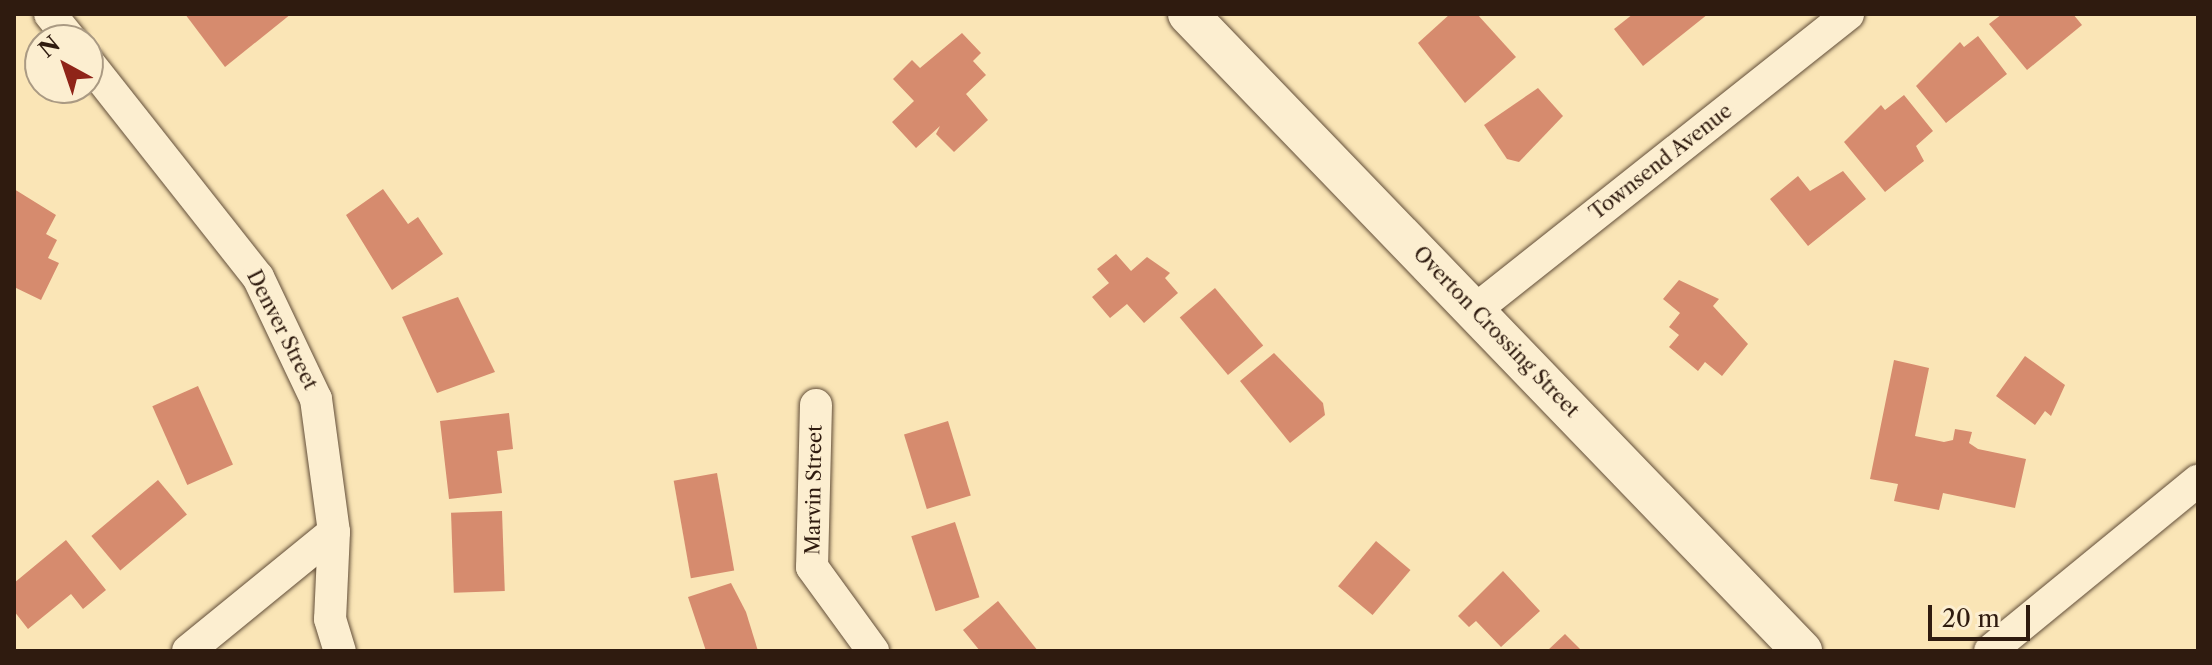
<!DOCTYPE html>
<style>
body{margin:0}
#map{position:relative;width:2212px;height:665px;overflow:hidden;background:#fae5b6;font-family:"Libre Caslon Text",serif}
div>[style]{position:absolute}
.building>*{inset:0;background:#d68b6e;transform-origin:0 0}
.roads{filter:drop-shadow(0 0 2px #624e39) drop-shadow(0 0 2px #624e39)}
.minor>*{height:32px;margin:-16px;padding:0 16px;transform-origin:16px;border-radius:16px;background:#fceed0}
.tertiary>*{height:40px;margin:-20px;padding:0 20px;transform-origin:20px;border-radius:20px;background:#fceed0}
span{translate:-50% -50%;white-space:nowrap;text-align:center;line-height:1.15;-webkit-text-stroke:6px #fceed0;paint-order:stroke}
.street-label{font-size:20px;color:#2f1b0f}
.frame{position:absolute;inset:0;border:16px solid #2f1b0f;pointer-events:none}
.north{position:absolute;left:24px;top:24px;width:80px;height:80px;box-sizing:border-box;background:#fceed0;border:2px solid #aa9a83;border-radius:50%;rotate:320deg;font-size:22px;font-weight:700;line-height:32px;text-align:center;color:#2f1b0f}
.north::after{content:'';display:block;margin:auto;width:28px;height:36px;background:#8f2418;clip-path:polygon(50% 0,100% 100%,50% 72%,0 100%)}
.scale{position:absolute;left:1928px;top:605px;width:102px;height:36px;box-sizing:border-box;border:4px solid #2f1b0f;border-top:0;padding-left:10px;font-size:24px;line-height:28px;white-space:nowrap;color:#2f1b0f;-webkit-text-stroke:6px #fceed0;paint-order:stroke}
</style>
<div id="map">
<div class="building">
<div style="clip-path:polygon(185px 14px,291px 14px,225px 67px)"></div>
<div style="clip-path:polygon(1450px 14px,1477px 14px,1516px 57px,1465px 103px,1418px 43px)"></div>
<div style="clip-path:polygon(1633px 14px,1708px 14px,1643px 66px,1614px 29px)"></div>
<div style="clip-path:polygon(2002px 14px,2073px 14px,2082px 25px,2027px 70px,1989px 24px)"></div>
<div style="clip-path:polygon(962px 33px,981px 53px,973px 61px,986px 75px,966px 94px,988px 120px,954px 152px,936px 134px,940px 126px,916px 148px,892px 122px,914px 101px,893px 79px,912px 60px,920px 68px)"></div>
<div style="clip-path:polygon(1978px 36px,2007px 74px,1946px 123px,1916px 86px,1960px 42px,1964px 47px)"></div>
<div style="clip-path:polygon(1538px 88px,1563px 116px,1519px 162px,1507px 159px,1484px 125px)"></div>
<div style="clip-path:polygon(1904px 95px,1933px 131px,1916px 146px,1924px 161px,1885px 192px,1844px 142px,1881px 105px,1885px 110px)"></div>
<div style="clip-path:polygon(1843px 171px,1866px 199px,1808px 246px,1770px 199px,1798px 176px,1810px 191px)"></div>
<div style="clip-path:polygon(14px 189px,56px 215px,46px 234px,57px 240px,48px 258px,59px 263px,41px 300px,14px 287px)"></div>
<div style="clip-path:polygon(383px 189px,408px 224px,418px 217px,443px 254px,392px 290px,346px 215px)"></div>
<div style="clip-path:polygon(1116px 254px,1131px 271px,1147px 257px,1170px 273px,1165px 278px,1178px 293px,1144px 323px,1127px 304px,1110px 318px,1092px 297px,1109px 283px,1097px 269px)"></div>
<div style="clip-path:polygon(1679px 280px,1719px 299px,1713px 306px,1748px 344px,1722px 376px,1705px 362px,1698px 371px,1669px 347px,1679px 335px,1669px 327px,1680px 313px,1663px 299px)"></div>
<div style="left:1215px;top:288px;width:75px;height:46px;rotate:50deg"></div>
<div style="clip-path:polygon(458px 297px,495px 372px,437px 393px,402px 317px)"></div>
<div style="clip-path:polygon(1274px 353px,1323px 403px,1325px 415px,1290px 443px,1240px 381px)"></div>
<div style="clip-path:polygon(2025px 356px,2065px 385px,2051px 416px,2045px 411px,2035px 425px,1996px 396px)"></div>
<div style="clip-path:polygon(1894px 360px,1929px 368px,1915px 436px,1944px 442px,1953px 440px,1955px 429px,1972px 432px,1969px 443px,1978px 449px,2026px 459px,2015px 508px,1943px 493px,1939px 510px,1894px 501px,1898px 484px,1870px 479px)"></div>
<div style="left:198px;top:386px;width:86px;height:50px;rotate:66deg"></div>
<div style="clip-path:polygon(509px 413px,513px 449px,497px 451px,502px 493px,449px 499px,440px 421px)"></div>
<div style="left:948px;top:421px;width:78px;height:46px;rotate:73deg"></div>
<div style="left:717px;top:473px;width:99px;height:44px;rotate:80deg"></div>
<div style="left:158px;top:480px;width:45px;height:87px;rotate:50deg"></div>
<div style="left:502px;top:511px;width:80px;height:51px;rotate:88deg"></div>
<div style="left:955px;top:522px;width:79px;height:46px;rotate:72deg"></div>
<div style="clip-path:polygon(66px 540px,106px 590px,83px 609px,71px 594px,28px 629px,14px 611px,14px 583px)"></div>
<div style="left:1376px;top:541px;width:45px;height:59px;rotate:40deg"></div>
<div style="clip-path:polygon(1503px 571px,1540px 611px,1501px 647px,1476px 621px,1469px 627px,1458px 616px)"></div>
<div style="clip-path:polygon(731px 583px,746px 612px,758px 651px,706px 651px,688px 597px)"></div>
<div style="clip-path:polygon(998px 601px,1038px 651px,980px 651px,963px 630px)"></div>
<div style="clip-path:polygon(1565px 634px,1582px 651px,1547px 651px)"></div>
</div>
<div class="roads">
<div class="minor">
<div style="left:50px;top:14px;width:33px;rotate:51deg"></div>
<div style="left:88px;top:62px;width:274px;rotate:51.7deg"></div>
<div style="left:258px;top:277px;width:135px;rotate:64.6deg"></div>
<div style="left:316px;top:399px;width:134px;rotate:82.3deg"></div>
<div style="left:334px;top:532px;width:87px;rotate:92.6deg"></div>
<div style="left:330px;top:619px;width:34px;rotate:73deg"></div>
<div style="left:1475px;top:310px;width:476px;rotate:-38.4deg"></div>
<div style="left:816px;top:405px;width:162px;rotate:91.4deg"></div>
<div style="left:812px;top:567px;width:104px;rotate:54deg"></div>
<div style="left:188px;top:651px;width:188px;rotate:-39.2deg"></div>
<div style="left:1990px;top:651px;width:269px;rotate:-39.3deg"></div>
</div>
<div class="tertiary">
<div style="left:1188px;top:14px;width:885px;rotate:46.05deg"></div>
</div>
</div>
<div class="street-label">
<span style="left:1661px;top:162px;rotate:-38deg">Townsend Avenue</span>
<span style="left:282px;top:330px;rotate:63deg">Denver Street</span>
<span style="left:1496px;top:332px;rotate:46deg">Overton Crossing Street</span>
<span style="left:814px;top:490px;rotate:-89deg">Marvin Street</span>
</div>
<div class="frame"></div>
<div class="north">N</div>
<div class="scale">20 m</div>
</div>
